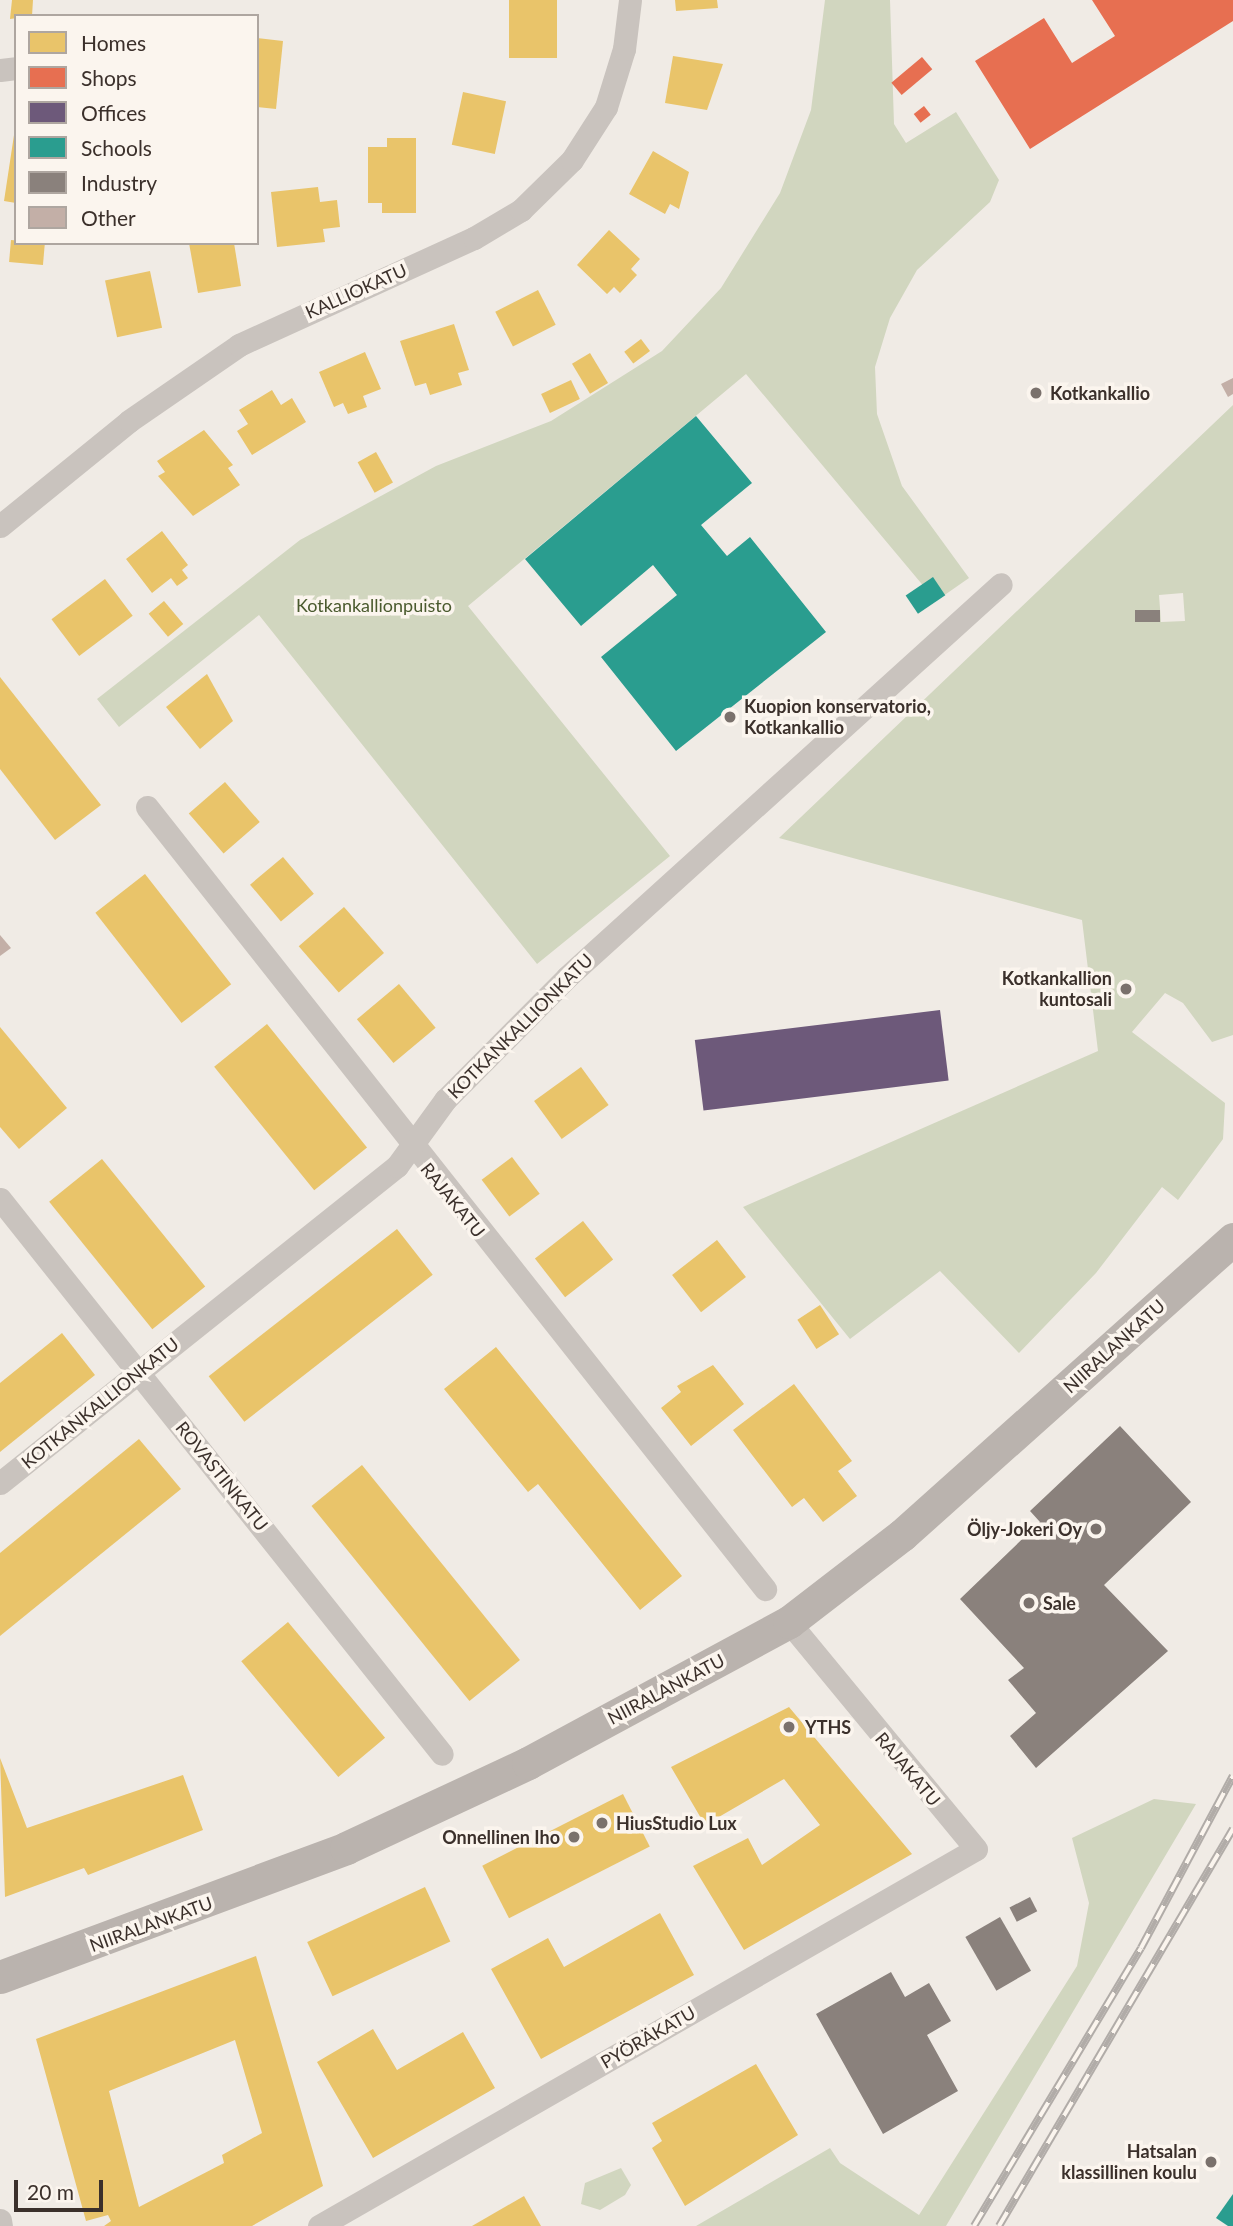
<!DOCTYPE html>
<meta charset="utf-8">
<style>
body{margin:0}
#map{position:relative;width:1233px;height:2226px;overflow:hidden;background:#f0ebe5;font-family:Lato,sans-serif}
div>[style]{position:absolute}
.green>*{inset:0;background:#d1d6bf}
.homes>*{inset:0;background:#e9c46a;transform-origin:0 0}
.shops>*{inset:0;background:#e76f51;transform-origin:0 0}
.offices>*{inset:0;background:#6d597a;transform-origin:0 0}
.schools>*{inset:0;background:#2a9d8f;transform-origin:0 0}
.industry>*{inset:0;background:#8a817c;transform-origin:0 0}
.building>*{inset:0;background:#c3afa7}
.minor>*{height:23px;margin:-11.5px;padding:0 11.5px;transform-origin:11.5px;border-radius:11.5px;background:#c9c3be}
.secondary>*{height:33px;margin:-16.5px;padding:0 16.5px;transform-origin:16.5px;border-radius:16.5px;background:#bab3ae}
.rail>*{height:8px;margin-top:-4px;transform-origin:0;background:repeating-linear-gradient(90deg,#fbf5ee 0 16px,#b1aca8 0 32px);box-sizing:border-box;border-block:2px solid #b1aca8}
.dots>*{width:19px;height:19px;translate:-50% -50%;box-sizing:border-box;border:4px solid #fbf5ee;border-radius:50%}
span{translate:-50% -50%;white-space:nowrap;text-align:center;line-height:1.15;-webkit-text-stroke:7px #fbf5ee;paint-order:stroke}
.street-label{font-size:18px;color:#3b302b}
.poi-label{font-size:18px;color:#3b302b;font-weight:700}
.left{translate:0 -50%;text-align:left}
.right{translate:-100% -50%;text-align:right}
.park-label{font-size:18px;color:#4a5a2e}
.legend{position:absolute;left:14px;top:14px;width:245px;height:231px;box-sizing:border-box;background:#fbf5ee;border:2px solid #aea6a0;margin:0;padding:9px 12px;list-style:none;font-size:21px;color:#3b302b}
.legend li{display:flex;align-items:center;gap:14px;height:35px}
.legend b{width:35px;border:2px solid #aea6a0}
.scale{position:absolute;left:14px;top:2180px;width:89px;height:32px;box-sizing:border-box;border:4px solid #3b302b;border-top:0;padding-left:9px;font-size:21px;line-height:24px;white-space:nowrap;color:#3b302b;-webkit-text-stroke:5px #fbf5ee;paint-order:stroke}
</style>
<div id="map">
<div class="green">
<div style="clip-path:polygon(825px 0,890px 0,894px 124px,906px 143px,956px 112px,999px 180px,990px 202px,917px 270px,890px 318px,875px 367px,877px 414px,902px 486px,969px 578px,936px 601px,746px 374px,468px 606px,670px 856px,537px 964px,259px 615px,119px 727px,97px 699px,300px 540px,436px 466px,551px 421px,662px 351px,721px 288px,780px 193px,811px 110px)"></div>
<div style="clip-path:polygon(evenodd,1233px 405px,1233px 1035px,1212px 1042px,1183px 1003px,1165px 993px,1132px 1032px,1225px 1103px,1223px 1139px,1178px 1200px,1162px 1187px,1096px 1273px,1019px 1353px,940px 1271px,850px 1339px,743px 1207px,1098px 1051px,1082px 920px,779px 838px,1233px 405px,1183px 593px,1185px 621px,1161px 622px,1159px 595px,1183px 593px)"></div>
<div style="clip-path:polygon(1154px 1799px,1196px 1804px,946px 2226px,696px 2226px,830px 2148px,840px 2163px,919px 2215px,1077px 1966px,1089px 1903px,1072px 1838px)"></div>
<div style="clip-path:polygon(621px 2168px,631px 2185px,625px 2195px,600px 2210px,581px 2204px,585px 2183px)"></div>
</div>
<div class="homes">
<div style="clip-path:polygon(12px 0,33px 0,32px 16px,10px 19px)"></div>
<div style="left:509px;top:0;width:48px;height:58px"></div>
<div style="clip-path:polygon(675px 0,717px 0,718px 8px,676px 11px)"></div>
<div style="clip-path:polygon(257px 38px,283px 41px,276px 109px,257px 107px)"></div>
<div style="clip-path:polygon(673px 56px,723px 64px,707px 110px,665px 103px)"></div>
<div style="left:463px;top:92px;width:44px;height:54px;rotate:12deg"></div>
<div style="clip-path:polygon(14px 135px,16px 135px,16px 203px,4px 201px)"></div>
<div style="clip-path:polygon(387px 138px,416px 138px,416px 213px,382px 213px,382px 203px,368px 203px,368px 147px,387px 147px)"></div>
<div style="clip-path:polygon(653px 151px,689px 172px,679px 209px,670px 204px,665px 214px,629px 194px)"></div>
<div style="clip-path:polygon(318px 187px,320px 202px,337px 200px,340px 227px,323px 229px,325px 242px,277px 247px,271px 192px)"></div>
<div style="clip-path:polygon(609px 230px,640px 259px,631px 269px,637px 275px,620px 293px,614px 287px,607px 294px,577px 265px)"></div>
<div style="left:11px;top:240px;width:34px;height:22px;rotate:5deg"></div>
<div style="clip-path:polygon(189px 243px,234px 243px,241px 286px,198px 293px)"></div>
<div style="left:150px;top:271px;width:58px;height:46px;rotate:78deg"></div>
<div style="left:538px;top:290px;width:39px;height:48px;rotate:63deg"></div>
<div style="clip-path:polygon(454px 324px,469px 370px,458px 373px,462px 385px,430px 395px,426px 383px,415px 386px,400px 341px)"></div>
<div style="left:641px;top:339px;width:15px;height:21px;rotate:53deg"></div>
<div style="clip-path:polygon(365px 352px,381px 389px,363px 396px,367px 407px,348px 414px,343px 403px,334px 407px,319px 372px)"></div>
<div style="left:590px;top:353px;width:35px;height:21px;rotate:59deg"></div>
<div style="left:571px;top:380px;width:21px;height:33px;rotate:65deg"></div>
<div style="clip-path:polygon(272px 390px,281px 405px,292px 398px,306px 422px,252px 455px,237px 431px,248px 424px,239px 410px)"></div>
<div style="clip-path:polygon(204px 430px,233px 465px,228px 468px,240px 485px,193px 516px,158px 476px,165px 472px,157px 461px)"></div>
<div style="left:376px;top:452px;width:35px;height:21px;rotate:61deg"></div>
<div style="clip-path:polygon(162px 531px,188px 565px,182px 570px,188px 578px,177px 586px,171px 578px,152px 593px,126px 559px)"></div>
<div style="left:105px;top:579px;width:46px;height:67px;rotate:53deg"></div>
<div style="left:164px;top:601px;width:30px;height:20px;rotate:50deg"></div>
<div style="clip-path:polygon(207px 674px,233px 721px,200px 749px,166px 707px)"></div>
<div style="clip-path:polygon(0 677px,101px 805px,55px 840px,0 769px)"></div>
<div style="left:225px;top:782px;width:53px;height:48px;rotate:49deg"></div>
<div style="left:283px;top:857px;width:48px;height:43px;rotate:50deg"></div>
<div style="left:145px;top:874px;width:140px;height:63px;rotate:52deg"></div>
<div style="left:344px;top:907px;width:61px;height:60px;rotate:49deg"></div>
<div style="left:399px;top:984px;width:57px;height:55px;rotate:50deg"></div>
<div style="left:267px;top:1024px;width:159px;height:68px;rotate:51deg"></div>
<div style="clip-path:polygon(0 1027px,67px 1108px,19px 1149px,0 1127px)"></div>
<div style="left:581px;top:1067px;width:47px;height:58px;rotate:54deg"></div>
<div style="left:512px;top:1157px;width:46px;height:38px;rotate:53deg"></div>
<div style="left:102px;top:1159px;width:164px;height:68px;rotate:51deg"></div>
<div style="left:583px;top:1221px;width:49px;height:61px;rotate:52deg"></div>
<div style="left:397px;top:1229px;width:58px;height:239px;rotate:52deg"></div>
<div style="left:717px;top:1240px;width:47px;height:57px;rotate:52deg"></div>
<div style="left:820px;top:1305px;width:35px;height:27px;rotate:57deg"></div>
<div style="clip-path:polygon(62px 1333px,95px 1375px,0 1452px,0 1383px)"></div>
<div style="clip-path:polygon(496px 1347px,682px 1576px,640px 1610px,538px 1484px,528px 1492px,444px 1389px)"></div>
<div style="clip-path:polygon(713px 1365px,744px 1404px,691px 1446px,661px 1408px,681px 1392px,677px 1386px)"></div>
<div style="clip-path:polygon(794px 1384px,852px 1461px,838px 1471px,857px 1496px,823px 1522px,804px 1498px,792px 1507px,733px 1430px)"></div>
<div style="clip-path:polygon(139px 1439px,181px 1489px,0 1636px,0 1553px)"></div>
<div style="left:362px;top:1465px;width:251px;height:65px;rotate:51deg"></div>
<div style="left:288px;top:1622px;width:151px;height:61px;rotate:50deg"></div>
<div style="clip-path:polygon(789px 1707px,912px 1854px,744px 1950px,693px 1866px,748px 1838px,762px 1865px,820px 1825px,784px 1779px,705px 1825px,671px 1767px)"></div>
<div style="clip-path:polygon(0 1758px,27px 1828px,183px 1775px,203px 1830px,88px 1875px,84px 1868px,5px 1897px)"></div>
<div style="left:623px;top:1794px;width:59px;height:158px;rotate:63deg"></div>
<div style="left:425px;top:1887px;width:60px;height:130px;rotate:65deg"></div>
<div style="clip-path:polygon(660px 1913px,694px 1975px,541px 2059px,491px 1969px,548px 1938px,564px 1967px)"></div>
<div style="clip-path:polygon(evenodd,256px 1956px,323px 2186px,252px 2226px,104px 2226px,111px 2221px,108px 2215px,86px 2221px,36px 2039px,256px 1956px,235px 2040px,262px 2133px,222px 2155px,224px 2163px,139px 2207px,109px 2091px,235px 2040px)"></div>
<div style="clip-path:polygon(373px 2029px,397px 2070px,463px 2032px,495px 2088px,373px 2158px,317px 2062px)"></div>
<div style="clip-path:polygon(756px 2064px,798px 2135px,685px 2206px,652px 2148px,662px 2141px,652px 2123px)"></div>
<div style="clip-path:polygon(524px 2196px,541px 2226px,472px 2226px)"></div>
</div>
<div class="shops">
<div style="clip-path:polygon(1092px 0,1233px 0,1233px 21px,1030px 149px,975px 61px,1044px 18px,1072px 63px,1115px 36px)"></div>
<div style="left:922px;top:57px;width:16px;height:40px;rotate:50deg"></div>
<div style="left:924px;top:106px;width:11px;height:13px;rotate:52deg"></div>
</div>
<div class="offices">
<div style="left:940px;top:1010px;width:71px;height:247px;rotate:83deg"></div>
</div>
<div class="schools">
<div style="clip-path:polygon(696px 416px,752px 483px,701px 525px,727px 556px,750px 537px,826px 632px,676px 751px,601px 657px,677px 595px,653px 565px,581px 626px,525px 559px)"></div>
<div style="left:933px;top:577px;width:22px;height:33px;rotate:56deg"></div>
<div style="clip-path:polygon(1233px 2194px,1233px 2226px,1228px 2226px,1216px 2218px)"></div>
</div>
<div class="industry">
<div style="left:1160px;top:610px;width:12px;height:25px;rotate:90deg"></div>
<div style="clip-path:polygon(1120px 1426px,1191px 1502px,1104px 1585px,1168px 1651px,1036px 1768px,1010px 1736px,1036px 1713px,1008px 1680px,1024px 1668px,960px 1599px,1040px 1522px,1030px 1511px)"></div>
<div style="left:1030px;top:1897px;width:16px;height:23px;rotate:63deg"></div>
<div style="left:1000px;top:1917px;width:62px;height:40px;rotate:60deg"></div>
<div style="clip-path:polygon(891px 1972px,905px 1997px,929px 1983px,951px 2021px,927px 2035px,958px 2091px,883px 2134px,816px 2014px)"></div>
</div>
<div class="building">
<div style="clip-path:polygon(1233px 378px,1233px 394px,1228px 397px,1221px 384px)"></div>
<div style="clip-path:polygon(0 935px,11px 948px,0 956px)"></div>
</div>
<div class="minor">
<div style="left:0;top:70px;width:16px;rotate:-7deg"></div>
<div style="left:0;top:526px;width:166px;rotate:-39.1deg"></div>
<div style="left:129px;top:421px;width:134px;rotate:-34.6deg"></div>
<div style="left:239px;top:345px;width:258px;rotate:-24.5deg"></div>
<div style="left:474px;top:238px;width:55px;rotate:-30.8deg"></div>
<div style="left:521px;top:210px;width:71px;rotate:-44.4deg"></div>
<div style="left:572px;top:160px;width:63px;rotate:-57.3deg"></div>
<div style="left:606px;top:107px;width:61px;rotate:-72.8deg"></div>
<div style="left:624px;top:49px;width:49px;rotate:-83deg"></div>
<div style="left:147px;top:807px;width:997px;rotate:51.68deg"></div>
<div style="left:0;top:1199px;width:709px;rotate:51.47deg"></div>
<div style="left:0;top:1483px;width:508px;rotate:-38.61deg"></div>
<div style="left:397px;top:1166px;width:82px;rotate:-54deg"></div>
<div style="left:445px;top:1100px;width:173px;rotate:-45.2deg"></div>
<div style="left:567px;top:977px;width:585px;rotate:-42.16deg"></div>
<div style="left:0;top:2220px;width:6px;rotate:81deg"></div>
<div style="left:319px;top:2226px;width:757px;rotate:-29.85deg"></div>
<div style="left:976px;top:1849px;width:294px;rotate:-129.5deg"></div>
</div>
<div class="secondary">
<div style="left:0;top:1977px;width:369px;rotate:-20.4deg"></div>
<div style="left:346px;top:1848px;width:201px;rotate:-25deg"></div>
<div style="left:528px;top:1763px;width:297px;rotate:-28.4deg"></div>
<div style="left:789px;top:1622px;width:143px;rotate:-37.6deg"></div>
<div style="left:902px;top:1535px;width:444px;rotate:-41.8deg"></div>
</div>
<div class="rail">
<div style="left:974px;top:2226px;width:324px;rotate:-59deg"></div>
<div style="left:1141px;top:1948px;width:195px;rotate:-61.9deg"></div>
<div style="left:999px;top:2226px;width:461px;rotate:-59.5deg"></div>
</div>
<div class="dots">
<div style="left:1036px;top:393px;background:#7a716c"></div>
<div style="left:730px;top:717px;background:#7a716c"></div>
<div style="left:1126px;top:989px;background:#7a716c"></div>
<div style="left:1096px;top:1529px;background:#7a716c"></div>
<div style="left:1029px;top:1603px;background:#7a716c"></div>
<div style="left:789px;top:1727px;background:#7a716c"></div>
<div style="left:602px;top:1823px;background:#7a716c"></div>
<div style="left:574px;top:1837px;background:#7a716c"></div>
<div style="left:1211px;top:2162px;background:#7a716c"></div>
</div>
<div class="street-label">
<span style="left:356px;top:291px;rotate:-24deg">KALLIOKATU</span>
<span style="left:520px;top:1026px;rotate:-45deg">KOTKANKALLIONKATU</span>
<span style="left:453px;top:1200px;rotate:51deg">RAJAKATU</span>
<span style="left:1114px;top:1346px;rotate:-42deg">NIIRALANKATU</span>
<span style="left:100px;top:1403px;rotate:-39deg">KOTKANKALLIONKATU</span>
<span style="left:222px;top:1476px;rotate:51deg">ROVASTINKATU</span>
<span style="left:666px;top:1689px;rotate:-28deg">NIIRALANKATU</span>
<span style="left:908px;top:1769px;rotate:50deg">RAJAKATU</span>
<span style="left:151px;top:1924px;rotate:-20deg">NIIRALANKATU</span>
<span style="left:648px;top:2037px;rotate:-30deg">PYÖRÄKATU</span>
</div>
<div class="poi-label">
<span class="left" style="left:1050px;top:393px">Kotkankallio</span>
<span class="left" style="left:744px;top:717px">Kuopion konservatorio,<br>Kotkankallio</span>
<span class="right" style="left:1112px;top:989px">Kotkankallion<br>kuntosali</span>
<span class="right" style="left:1082px;top:1529px">Öljy-Jokeri Oy</span>
<span class="left" style="left:1043px;top:1603px">Sale</span>
<span class="left" style="left:805px;top:1727px">YTHS</span>
<span class="left" style="left:616px;top:1823px">HiusStudio Lux</span>
<span class="right" style="left:560px;top:1837px">Onnellinen Iho</span>
<span class="right" style="left:1197px;top:2162px">Hatsalan<br>klassillinen koulu</span>
</div>
<div class="park-label">
<span style="left:374px;top:605px">Kotkankallionpuisto</span>
</div>
<ul class="legend">
<li><b style="height:19px;background:#e9c46a"></b>Homes</li>
<li><b style="height:19px;background:#e76f51"></b>Shops</li>
<li><b style="height:19px;background:#6d597a"></b>Offices</li>
<li><b style="height:19px;background:#2a9d8f"></b>Schools</li>
<li><b style="height:19px;background:#8a817c"></b>Industry</li>
<li><b style="height:19px;background:#c3afa7"></b>Other</li>
</ul>
<div class="scale">20 m</div>
</div>
